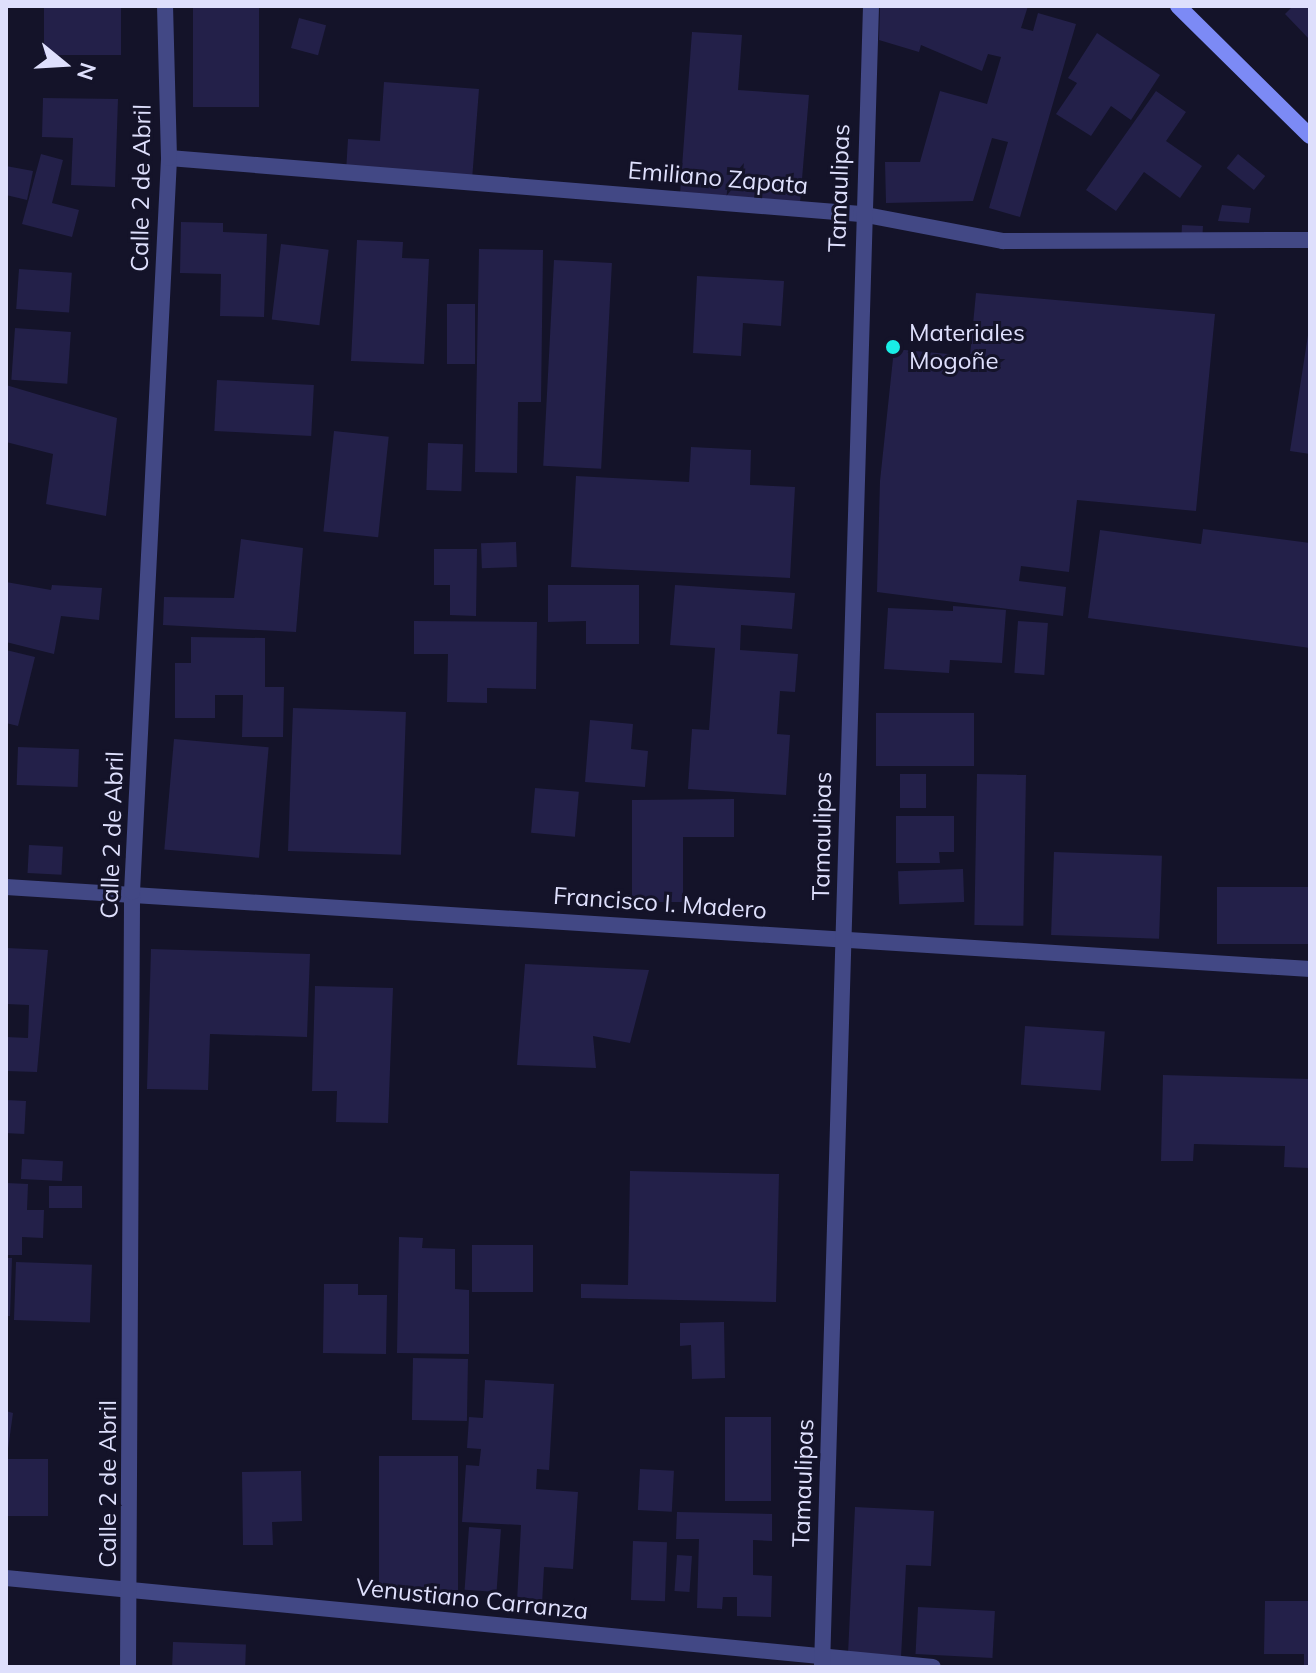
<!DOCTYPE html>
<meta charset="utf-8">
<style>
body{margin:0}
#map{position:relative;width:1316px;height:1673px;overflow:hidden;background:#141329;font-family:Mulish,sans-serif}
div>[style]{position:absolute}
.building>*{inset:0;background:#232049;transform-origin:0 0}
.street>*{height:16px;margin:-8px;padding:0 8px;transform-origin:8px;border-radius:8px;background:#424885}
.secondary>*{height:16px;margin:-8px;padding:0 8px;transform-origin:8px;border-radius:8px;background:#7c8af5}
.dots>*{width:22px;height:22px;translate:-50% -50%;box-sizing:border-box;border:4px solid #141329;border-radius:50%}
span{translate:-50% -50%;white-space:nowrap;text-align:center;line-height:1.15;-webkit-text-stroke:6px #141329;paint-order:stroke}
.street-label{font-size:24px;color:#dedffc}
.poi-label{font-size:24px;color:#dedffc}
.left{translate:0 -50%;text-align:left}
.frame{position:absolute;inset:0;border:8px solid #dedffc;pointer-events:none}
.north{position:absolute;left:24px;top:24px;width:80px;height:80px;-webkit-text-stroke:6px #141329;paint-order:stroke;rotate:108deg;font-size:22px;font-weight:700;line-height:32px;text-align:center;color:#dedffc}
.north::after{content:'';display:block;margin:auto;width:28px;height:36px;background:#dedffc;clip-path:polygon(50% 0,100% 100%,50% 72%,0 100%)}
</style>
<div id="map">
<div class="building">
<div style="left:44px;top:6px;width:77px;height:49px"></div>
<div style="left:193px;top:6px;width:66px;height:101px"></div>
<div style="clip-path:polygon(880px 6px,1028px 6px,1021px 28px,1033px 31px,1038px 13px,1076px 24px,1020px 217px,989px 208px,1008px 142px,992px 138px,973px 201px,886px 203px,885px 162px,920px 162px,940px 91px,987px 104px,1001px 57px,988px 54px,982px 71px,921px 45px,919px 52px,879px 40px)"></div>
<div style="clip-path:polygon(1293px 6px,1310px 6px,1310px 40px,1285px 14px)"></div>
<div style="left:299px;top:18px;width:28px;height:31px;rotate:15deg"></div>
<div style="clip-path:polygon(692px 32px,742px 35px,738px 90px,809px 95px,800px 203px,680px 194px)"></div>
<div style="clip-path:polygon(1097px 33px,1160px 75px,1131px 120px,1111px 106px,1091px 136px,1056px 114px,1077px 83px,1068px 78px)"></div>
<div style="clip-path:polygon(384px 82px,479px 89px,472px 180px,346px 172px,348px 139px,380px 141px)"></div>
<div style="clip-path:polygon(1156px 91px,1186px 112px,1166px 141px,1202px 166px,1180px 198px,1144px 172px,1116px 211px,1086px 190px)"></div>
<div style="clip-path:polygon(43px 98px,118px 99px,115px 187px,71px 185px,73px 138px,42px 137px)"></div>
<div style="clip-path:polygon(41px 154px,63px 160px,52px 203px,79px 210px,72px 237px,22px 224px)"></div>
<div style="left:1238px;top:154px;width:35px;height:18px;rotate:39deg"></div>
<div style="clip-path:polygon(6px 166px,33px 171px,27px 200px,6px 195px)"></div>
<div style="clip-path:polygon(1222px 205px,1251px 208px,1249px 223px,1218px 221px)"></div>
<div style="clip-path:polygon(181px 222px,223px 223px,223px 232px,267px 234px,264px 317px,220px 316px,221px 274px,180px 273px)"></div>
<div style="left:1182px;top:225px;width:21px;height:11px;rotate:3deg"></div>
<div style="clip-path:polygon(357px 240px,403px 242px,402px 258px,429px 259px,424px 364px,351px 361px)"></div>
<div style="left:281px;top:244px;width:48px;height:76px;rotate:7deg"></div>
<div style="clip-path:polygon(479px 249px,543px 250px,541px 402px,518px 402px,517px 473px,475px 472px)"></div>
<div style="left:554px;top:260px;width:58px;height:206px;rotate:3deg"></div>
<div style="left:19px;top:269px;width:53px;height:40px;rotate:4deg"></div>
<div style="clip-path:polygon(697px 276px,784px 281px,781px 326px,743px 323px,741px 356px,693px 353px)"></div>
<div style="clip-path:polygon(976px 293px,1215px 314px,1196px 511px,1077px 500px,1069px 572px,1021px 566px,1019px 581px,1066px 587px,1063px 616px,877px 592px,880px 481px,894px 349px,970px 356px)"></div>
<div style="left:447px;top:304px;width:28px;height:60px"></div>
<div style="left:15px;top:328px;width:56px;height:52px;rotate:4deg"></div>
<div style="clip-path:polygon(1308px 335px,1310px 335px,1310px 454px,1290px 451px)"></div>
<div style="left:217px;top:380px;width:97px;height:51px;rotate:3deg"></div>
<div style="clip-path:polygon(6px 385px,117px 418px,106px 516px,46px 504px,53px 454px,6px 442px)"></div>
<div style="left:334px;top:431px;width:55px;height:101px;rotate:6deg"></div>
<div style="left:428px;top:443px;width:35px;height:47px;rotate:2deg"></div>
<div style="clip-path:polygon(691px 447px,751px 450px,750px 485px,795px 487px,790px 578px,571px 567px,576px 476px,689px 482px)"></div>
<div style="clip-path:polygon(1203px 529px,1310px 543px,1310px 648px,1088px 618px,1100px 530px,1201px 544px)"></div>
<div style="clip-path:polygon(241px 539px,303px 548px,296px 632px,163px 625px,164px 597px,234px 598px)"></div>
<div style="left:516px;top:542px;width:25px;height:35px;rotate:88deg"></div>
<div style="clip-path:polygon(434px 549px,477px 549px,476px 616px,450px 615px,450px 585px,434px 585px)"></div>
<div style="clip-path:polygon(6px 582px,51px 590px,52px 585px,102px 588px,99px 620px,61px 616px,54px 654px,6px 642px)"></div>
<div style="clip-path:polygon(548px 585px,639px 585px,639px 644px,586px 644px,586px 621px,548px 622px)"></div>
<div style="clip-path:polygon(675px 585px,795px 593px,792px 629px,741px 625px,740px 650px,798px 654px,795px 692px,780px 691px,777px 734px,790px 735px,786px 795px,688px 789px,692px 729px,709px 730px,715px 648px,670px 645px)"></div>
<div style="clip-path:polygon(953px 606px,1006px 610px,1002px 663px,950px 660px,949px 673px,884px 669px,888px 608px,953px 611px)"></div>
<div style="clip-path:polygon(414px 621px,537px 622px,536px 689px,487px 688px,487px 703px,447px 702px,448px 654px,414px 654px)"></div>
<div style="left:1018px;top:621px;width:30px;height:52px;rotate:4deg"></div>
<div style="clip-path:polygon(191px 637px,265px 638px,265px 687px,284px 687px,283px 737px,242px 737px,243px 695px,215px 695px,215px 718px,175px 718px,175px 663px,191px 663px)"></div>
<div style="clip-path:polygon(6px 650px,35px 657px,18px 726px,6px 723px)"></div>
<div style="left:293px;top:708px;width:113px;height:143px;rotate:2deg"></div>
<div style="left:876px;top:713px;width:98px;height:53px"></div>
<div style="clip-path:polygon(590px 720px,633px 724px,631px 749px,648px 751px,645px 787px,585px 782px)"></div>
<div style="left:174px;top:739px;width:95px;height:111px;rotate:5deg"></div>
<div style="left:18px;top:747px;width:61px;height:38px;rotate:2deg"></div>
<div style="left:900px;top:774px;width:26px;height:34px"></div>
<div style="left:977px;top:774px;width:49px;height:151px;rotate:1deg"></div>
<div style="left:535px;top:788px;width:44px;height:45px;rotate:5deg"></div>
<div style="clip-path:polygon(734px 799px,734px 837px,683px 837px,683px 902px,632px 902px,632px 800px)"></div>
<div style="clip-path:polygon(896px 816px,954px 816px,954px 852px,939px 852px,940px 863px,896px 863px)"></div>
<div style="left:29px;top:845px;width:34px;height:28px;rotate:3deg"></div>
<div style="left:1054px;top:852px;width:108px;height:83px;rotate:2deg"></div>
<div style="left:963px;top:869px;width:33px;height:65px;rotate:88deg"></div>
<div style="left:1217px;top:887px;width:93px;height:57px"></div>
<div style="clip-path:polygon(7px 948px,48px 950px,37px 1072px,6px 1071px,6px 1037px,28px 1038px,29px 1005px,6px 1004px)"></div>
<div style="clip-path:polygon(151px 949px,310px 954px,307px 1037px,210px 1034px,208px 1090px,147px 1089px)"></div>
<div style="clip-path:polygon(525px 964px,649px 970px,630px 1043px,593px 1036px,596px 1068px,517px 1065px)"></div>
<div style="clip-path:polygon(315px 986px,393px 988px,388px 1123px,336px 1122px,337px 1091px,312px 1091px)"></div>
<div style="left:1025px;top:1026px;width:80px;height:59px;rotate:4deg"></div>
<div style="clip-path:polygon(1163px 1075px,1310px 1079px,1309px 1168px,1284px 1167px,1285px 1146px,1194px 1144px,1193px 1161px,1161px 1161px)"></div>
<div style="left:6px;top:1100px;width:20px;height:33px;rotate:3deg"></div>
<div style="left:22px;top:1159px;width:41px;height:20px;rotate:3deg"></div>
<div style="clip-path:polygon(630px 1171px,779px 1174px,776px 1302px,581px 1298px,581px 1284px,628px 1285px)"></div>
<div style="clip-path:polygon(6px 1183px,28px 1184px,27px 1210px,44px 1210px,43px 1238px,22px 1237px,22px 1255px,6px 1255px)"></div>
<div style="left:49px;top:1186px;width:33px;height:22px"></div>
<div style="clip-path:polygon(399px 1237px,423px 1238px,422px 1248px,455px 1249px,455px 1289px,469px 1290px,469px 1354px,397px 1353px)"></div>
<div style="left:472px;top:1245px;width:61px;height:47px"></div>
<div style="clip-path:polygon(6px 1258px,12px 1258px,10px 1316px,6px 1316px)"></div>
<div style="left:16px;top:1262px;width:76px;height:58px;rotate:2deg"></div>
<div style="clip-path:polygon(324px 1284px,358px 1284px,358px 1295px,387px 1295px,386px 1354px,323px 1353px)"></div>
<div style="clip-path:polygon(724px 1322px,725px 1378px,692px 1379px,691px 1345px,680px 1346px,680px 1323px)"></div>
<div style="left:413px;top:1358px;width:55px;height:62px;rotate:1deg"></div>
<div style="clip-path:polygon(485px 1380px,554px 1384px,549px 1470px,537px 1469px,536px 1489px,578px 1492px,573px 1569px,544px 1567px,542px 1604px,517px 1602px,521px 1525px,462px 1522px,466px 1465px,479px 1466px,481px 1449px,467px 1448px,469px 1417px,483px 1418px)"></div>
<div style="clip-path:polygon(6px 1411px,13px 1413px,8px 1449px,6px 1449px)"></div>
<div style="left:725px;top:1417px;width:46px;height:84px"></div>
<div style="left:379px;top:1456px;width:79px;height:134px"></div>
<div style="left:6px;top:1459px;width:42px;height:57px"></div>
<div style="left:640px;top:1469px;width:34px;height:41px;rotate:3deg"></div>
<div style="clip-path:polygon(301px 1471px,302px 1521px,272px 1522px,273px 1545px,243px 1545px,242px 1472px)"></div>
<div style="clip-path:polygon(855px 1507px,934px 1511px,931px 1566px,906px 1565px,901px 1657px,848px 1654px)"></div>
<div style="clip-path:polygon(677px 1512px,772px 1514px,772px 1541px,753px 1540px,753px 1575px,772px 1576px,771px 1617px,737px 1616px,737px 1597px,723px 1597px,722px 1609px,697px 1608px,699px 1539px,676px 1539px)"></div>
<div style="left:469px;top:1527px;width:32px;height:63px;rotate:4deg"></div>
<div style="left:633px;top:1541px;width:34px;height:59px;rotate:2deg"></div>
<div style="left:677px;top:1555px;width:15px;height:36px;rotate:4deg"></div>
<div style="clip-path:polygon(1265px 1601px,1310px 1601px,1310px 1667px,1304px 1667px,1304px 1654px,1264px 1654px)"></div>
<div style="left:918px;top:1607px;width:77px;height:47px;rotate:3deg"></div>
<div style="left:173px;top:1642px;width:73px;height:25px;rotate:2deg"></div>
</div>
<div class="street">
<div style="left:169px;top:158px;width:694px;rotate:4.63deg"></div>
<div style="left:861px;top:214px;width:145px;rotate:10.8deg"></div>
<div style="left:1003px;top:241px;width:307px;rotate:-0.2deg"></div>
<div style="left:6px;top:887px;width:1307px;rotate:3.6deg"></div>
<div style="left:6px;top:1578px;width:931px;rotate:5.48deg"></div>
<div style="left:128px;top:1667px;width:775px;rotate:-89.7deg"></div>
<div style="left:132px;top:892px;width:735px;rotate:-87.11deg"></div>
<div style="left:169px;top:158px;width:152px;rotate:-91.5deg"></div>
<div style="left:822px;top:1667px;width:1662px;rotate:-88.31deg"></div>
</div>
<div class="secondary">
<div style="left:1178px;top:6px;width:185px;rotate:44.6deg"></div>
</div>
<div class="dots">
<div style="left:893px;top:347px;background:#19eee6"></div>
</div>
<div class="street-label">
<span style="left:718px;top:178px;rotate:5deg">Emiliano Zapata</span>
<span style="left:141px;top:188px;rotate:-89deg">Calle 2 de Abril</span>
<span style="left:839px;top:188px;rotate:-88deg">Tamaulipas</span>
<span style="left:112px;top:835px;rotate:-88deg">Calle 2 de Abril</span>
<span style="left:822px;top:836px;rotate:-89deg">Tamaulipas</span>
<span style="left:660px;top:903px;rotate:4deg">Francisco I. Madero</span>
<span style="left:803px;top:1483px;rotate:-88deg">Tamaulipas</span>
<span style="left:108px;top:1484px;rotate:-90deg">Calle 2 de Abril</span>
<span style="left:472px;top:1599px;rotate:6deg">Venustiano Carranza</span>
</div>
<div class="poi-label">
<span class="left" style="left:909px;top:347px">Materiales<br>Mogoñe</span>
</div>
<div class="frame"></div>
<div class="north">N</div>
</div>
